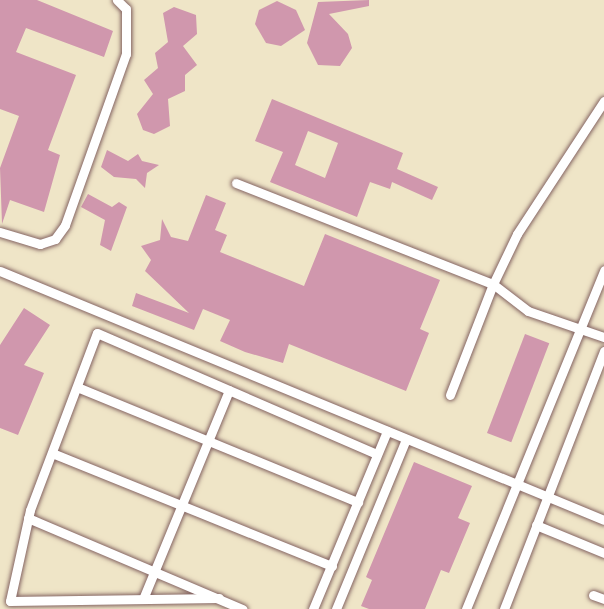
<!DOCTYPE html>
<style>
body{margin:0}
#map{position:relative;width:604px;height:609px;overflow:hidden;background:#efe5c7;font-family:"Architects Daughter",sans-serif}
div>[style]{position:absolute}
.building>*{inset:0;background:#d097ad;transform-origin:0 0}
.roads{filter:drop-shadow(0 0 2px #846462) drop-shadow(0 0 2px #846462)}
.lane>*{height:9px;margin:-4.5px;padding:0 4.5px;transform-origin:4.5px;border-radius:4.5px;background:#fff}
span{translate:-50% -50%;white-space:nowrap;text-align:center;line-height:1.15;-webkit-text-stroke:4.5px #fcf5e5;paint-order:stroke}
</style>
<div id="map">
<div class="building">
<div style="clip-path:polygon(0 0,37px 0,113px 31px,104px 57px,26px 28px,16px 52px,76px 75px,48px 150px,60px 155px,44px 212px,10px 200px,2px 224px,0 168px,19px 116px,0 109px)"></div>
<div style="clip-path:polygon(369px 0,369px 6px,329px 14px,348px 34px,352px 48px,340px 66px,318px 65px,307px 43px,318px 2px)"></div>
<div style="clip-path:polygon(277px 1px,296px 10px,305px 30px,281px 46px,266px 43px,255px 24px,259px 10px)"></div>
<div style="clip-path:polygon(174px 7px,196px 15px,197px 34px,183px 46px,197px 65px,185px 75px,185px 91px,168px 99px,170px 126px,154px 134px,143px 130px,137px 114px,153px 94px,144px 80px,158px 68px,155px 53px,168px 42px,163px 13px)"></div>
<div style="clip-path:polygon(evenodd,272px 99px,403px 153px,397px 169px,438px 187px,432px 200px,392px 182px,390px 189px,370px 182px,357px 217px,270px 182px,283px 152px,255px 141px,272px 99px,308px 131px,338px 143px,325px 178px,295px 165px,308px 131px)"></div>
<div style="clip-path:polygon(107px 150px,128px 161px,138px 154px,142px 161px,159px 165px,147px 173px,145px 188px,136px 179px,114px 177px,101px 167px)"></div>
<div style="clip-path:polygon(88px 194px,112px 207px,119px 202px,127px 207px,111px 251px,100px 245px,105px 220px,81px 207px)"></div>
<div style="clip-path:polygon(206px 195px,226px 203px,215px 230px,227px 235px,220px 252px,304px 286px,325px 234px,440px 280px,420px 329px,429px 333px,406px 391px,289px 344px,283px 363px,245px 352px,220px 341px,230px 320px,203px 309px,194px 330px,132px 306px,136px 293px,189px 313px,145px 271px,151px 260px,141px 246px,160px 240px,162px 219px,171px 237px,188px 241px)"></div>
<div style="clip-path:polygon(24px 308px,50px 325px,24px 365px,44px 373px,18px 435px,0 428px,0 345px)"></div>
<div style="left:525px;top:334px;width:26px;height:106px;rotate:21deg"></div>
<div style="clip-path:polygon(414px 462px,472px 486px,458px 518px,470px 523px,449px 573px,441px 570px,425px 609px,369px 609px,361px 606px,372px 580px,366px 577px)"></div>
</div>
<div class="roads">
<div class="lane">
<div style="left:604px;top:101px;width:159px;rotate:123.2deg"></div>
<div style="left:517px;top:234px;width:55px;rotate:115.6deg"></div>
<div style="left:493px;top:284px;width:44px;rotate:37.6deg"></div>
<div style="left:528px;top:311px;width:80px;rotate:18.9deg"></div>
<div style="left:236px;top:183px;width:276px;rotate:21.5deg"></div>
<div style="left:493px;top:284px;width:119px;rotate:111.2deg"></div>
<div style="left:0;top:232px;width:42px;rotate:16.7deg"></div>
<div style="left:40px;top:244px;width:16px;rotate:-18deg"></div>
<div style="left:55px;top:239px;width:17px;rotate:-54deg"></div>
<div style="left:65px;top:225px;width:182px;rotate:-70.4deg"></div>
<div style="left:126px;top:54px;width:45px;rotate:-90deg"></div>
<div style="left:126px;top:9px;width:13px;rotate:-135deg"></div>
<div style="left:0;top:271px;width:653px;rotate:22.4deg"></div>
<div style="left:77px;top:387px;width:304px;rotate:22.3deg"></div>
<div style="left:52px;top:453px;width:302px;rotate:22deg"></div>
<div style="left:28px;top:518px;width:233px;rotate:23deg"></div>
<div style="left:536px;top:525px;width:74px;rotate:22.4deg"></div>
<div style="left:593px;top:595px;width:12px;rotate:20deg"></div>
<div style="left:219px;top:598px;width:209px;rotate:179.2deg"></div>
<div style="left:10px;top:601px;width:93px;rotate:-77.6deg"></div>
<div style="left:30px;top:510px;width:189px;rotate:-69.3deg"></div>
<div style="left:97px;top:333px;width:305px;rotate:23.4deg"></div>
<div style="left:143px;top:599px;width:226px;rotate:-67.6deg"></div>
<div style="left:313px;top:609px;width:193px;rotate:-67.4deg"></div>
<div style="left:336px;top:609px;width:184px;rotate:-67.6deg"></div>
<div style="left:466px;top:609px;width:366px;rotate:-67.8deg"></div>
<div style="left:504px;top:609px;width:277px;rotate:-68.8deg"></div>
</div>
</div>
</div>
